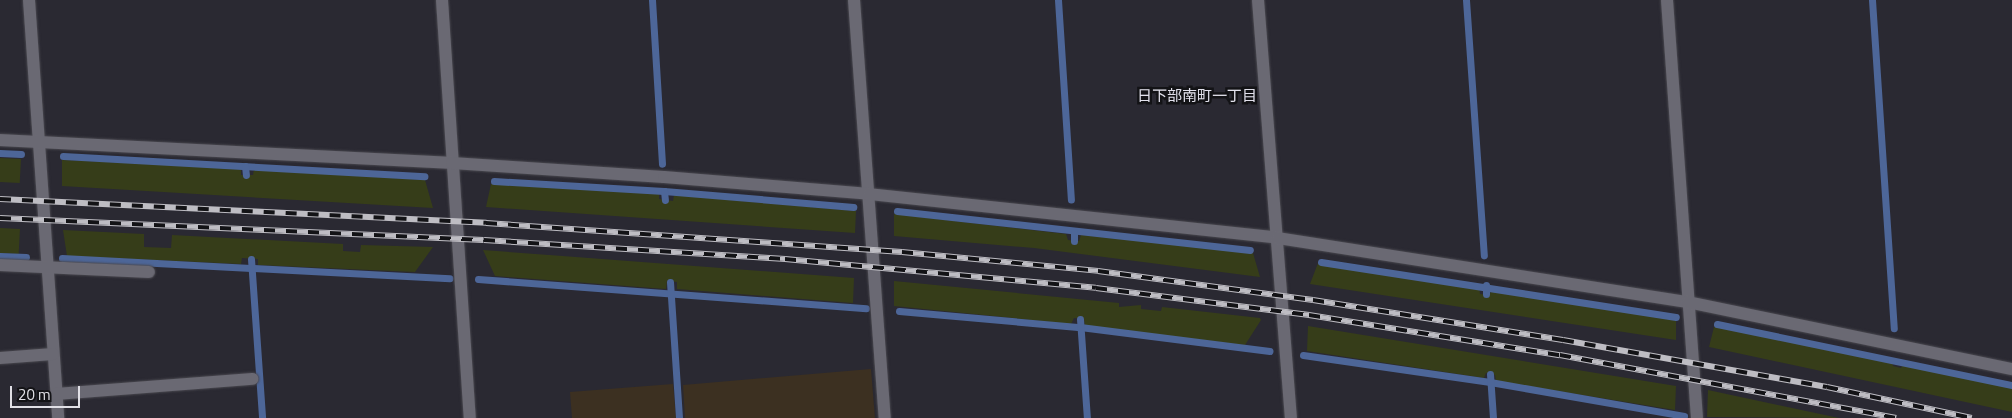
<!DOCTYPE html>
<meta charset="utf-8">
<style>
body{margin:0}
#map{position:relative;width:2012px;height:418px;overflow:hidden;background:#2a2932;font-family:"Titillium Web","Noto Sans JP",sans-serif}
div>[style]{position:absolute}
.industrial>*{inset:0;background:#3c3021}
.green>*{inset:0;background:#363d19;transform-origin:0 0}
.stream>*{height:7px;margin:-3.5px;padding:0 3.5px;transform-origin:3.5px;border-radius:3.5px;background:#4d6698}
.roads{filter:drop-shadow(0 0 1px #49484f) drop-shadow(0 0 1px #49484f)}
.minor>*{height:12px;margin:-6px;padding:0 6px;transform-origin:6px;border-radius:6px;background:#6a6973}
.rail>*{height:5.5px;margin-top:-2.75px;transform-origin:0;background:repeating-linear-gradient(90deg,#131316 0 11px,#bebdc3 0 22px);box-sizing:border-box;border-block:1px solid #bebdc3}
span{translate:-50% -50%;white-space:nowrap;text-align:center;line-height:1.15;-webkit-text-stroke:5px #131316;paint-order:stroke}
.neighbourhood-label{font-size:15px;color:#e3e2ed}
.scale{position:absolute;left:10px;top:386px;width:70px;height:22px;box-sizing:border-box;border:2px solid #e1e0e6;border-top:0;padding-left:6px;font-size:15px;line-height:18px;white-space:nowrap;color:#e1e0e6;-webkit-text-stroke:4px #131316;paint-order:stroke}
</style>
<div id="map">
<div class="industrial">
<div style="clip-path:polygon(871px 369px,875px 418px,685px 418px,683px 385px)"></div>
<div style="clip-path:polygon(673px 384px,676px 418px,572px 418px,570px 392px)"></div>
</div>
<div class="green">
<div style="left:0;top:158px;width:21px;height:24px;rotate:3deg"></div>
<div style="clip-path:polygon(62px 160px,241px 168px,241px 175px,253px 175px,254px 169px,425px 180px,433px 208px,62px 186px)"></div>
<div style="clip-path:polygon(491px 184px,659px 193px,659px 199px,673px 201px,674px 195px,856px 211px,855px 233px,486px 207px)"></div>
<div style="clip-path:polygon(894px 214px,1066px 234px,1068px 240px,1079px 241px,1081px 235px,1253px 253px,1260px 277px,1034px 248px,894px 236px)"></div>
<div style="left:0;top:228px;width:20px;height:25px;rotate:3deg"></div>
<div style="clip-path:polygon(63px 230px,144px 234px,144px 247px,171px 248px,172px 235px,343px 244px,343px 251px,360px 252px,361px 245px,433px 247px,415px 272px,258px 265px,258px 259px,242px 258px,241px 264px,67px 256px)"></div>
<div style="clip-path:polygon(483px 250px,854px 278px,853px 303px,677px 289px,677px 282px,667px 281px,666px 289px,495px 276px)"></div>
<div style="clip-path:polygon(1318px 263px,1479px 286px,1480px 294px,1489px 295px,1493px 289px,1676px 319px,1676px 340px,1310px 284px)"></div>
<div style="clip-path:polygon(894px 281px,1119px 303px,1119px 307px,1141px 305px,1141px 309px,1161px 311px,1162px 307px,1260px 318px,1261px 320px,1245px 345px,1085px 326px,1084px 319px,1074px 318px,1071px 324px,894px 306px)"></div>
<div style="clip-path:polygon(1308px 326px,1676px 386px,1675px 410px,1496px 381px,1495px 375px,1490px 374px,1486px 373px,1484px 378px,1307px 351px)"></div>
<div style="clip-path:polygon(1714px 327px,1892px 362px,1893px 366px,1901px 368px,1903px 364px,2012px 387px,2012px 412px,1709px 347px)"></div>
<div style="clip-path:polygon(1708px 390px,1839px 418px,1707px 417px)"></div>
</div>
<div class="stream">
<div style="left:652px;top:0;width:164px;rotate:86.5deg"></div>
<div style="left:1058px;top:0;width:200px;rotate:86.3deg"></div>
<div style="left:1466px;top:0;width:256px;rotate:86deg"></div>
<div style="left:1872px;top:0;width:329px;rotate:86.2deg"></div>
<div style="left:0;top:153px;width:21px;rotate:3deg"></div>
<div style="left:63px;top:156px;width:362px;rotate:3.2deg"></div>
<div style="left:245px;top:166px;width:9px;rotate:84deg"></div>
<div style="left:494px;top:181px;width:170px;rotate:3.4deg"></div>
<div style="left:664px;top:191px;width:190px;rotate:4.8deg"></div>
<div style="left:664px;top:191px;width:9px;rotate:84deg"></div>
<div style="left:897px;top:211px;width:355px;rotate:6.3deg"></div>
<div style="left:1074px;top:232px;width:9px;rotate:90deg"></div>
<div style="left:0;top:256px;width:26px;rotate:2deg"></div>
<div style="left:62px;top:258px;width:388px;rotate:3deg"></div>
<div style="left:251px;top:259px;width:159px;rotate:86deg"></div>
<div style="left:1321px;top:262px;width:359px;rotate:8.8deg"></div>
<div style="left:478px;top:279px;width:389px;rotate:4.3deg"></div>
<div style="left:670px;top:282px;width:136px;rotate:86.2deg"></div>
<div style="left:1486px;top:285px;width:9px;rotate:90deg"></div>
<div style="left:899px;top:311px;width:182px;rotate:5.1deg"></div>
<div style="left:1080px;top:327px;width:191px;rotate:7.2deg"></div>
<div style="left:1080px;top:319px;width:99px;rotate:86deg"></div>
<div style="left:1717px;top:324px;width:301px;rotate:11.7deg"></div>
<div style="left:1303px;top:355px;width:189px;rotate:8.2deg"></div>
<div style="left:1490px;top:382px;width:197px;rotate:9.9deg"></div>
<div style="left:1490px;top:374px;width:44px;rotate:86.1deg"></div>
</div>
<div class="roads">
<div class="minor">
<div style="left:29px;top:0;width:419px;rotate:86deg"></div>
<div style="left:442px;top:0;width:419px;rotate:86.2deg"></div>
<div style="left:854px;top:0;width:419px;rotate:85.8deg"></div>
<div style="left:1258px;top:0;width:419px;rotate:85.5deg"></div>
<div style="left:1667px;top:0;width:419px;rotate:85.9deg"></div>
<div style="left:0;top:140px;width:453px;rotate:2.9deg"></div>
<div style="left:452px;top:163px;width:212px;rotate:3.8deg"></div>
<div style="left:664px;top:177px;width:206px;rotate:4.7deg"></div>
<div style="left:869px;top:194px;width:411px;rotate:6.1deg"></div>
<div style="left:1278px;top:238px;width:415px;rotate:8.9deg"></div>
<div style="left:1688px;top:302px;width:331px;rotate:11.7deg"></div>
<div style="left:0;top:265px;width:149px;rotate:2.7deg"></div>
<div style="left:0;top:358px;width:53px;rotate:-4.3deg"></div>
<div style="left:56px;top:394px;width:197px;rotate:-4.4deg"></div>
</div>
</div>
<div class="rail">
<div style="left:0;top:199px;width:487px;rotate:2.8deg"></div>
<div style="left:486px;top:223px;width:417px;rotate:4deg"></div>
<div style="left:902px;top:252px;width:197px;rotate:5.5deg"></div>
<div style="left:1098px;top:271px;width:217px;rotate:7.7deg"></div>
<div style="left:1313px;top:300px;width:253px;rotate:9.1deg"></div>
<div style="left:1563px;top:340px;width:268px;rotate:10.1deg"></div>
<div style="left:1827px;top:387px;width:148px;rotate:12.1deg"></div>
<div style="left:0;top:218px;width:484px;rotate:2.6deg"></div>
<div style="left:484px;top:240px;width:302px;rotate:3.6deg"></div>
<div style="left:785px;top:259px;width:312px;rotate:5.3deg"></div>
<div style="left:1096px;top:288px;width:215px;rotate:7.2deg"></div>
<div style="left:1309px;top:315px;width:254px;rotate:9.1deg"></div>
<div style="left:1560px;top:355px;width:342px;rotate:10.6deg"></div>
</div>
<div class="neighbourhood-label">
<span style="left:1197px;top:96px">日下部南町一丁目</span>
</div>
<div class="scale">20 m</div>
</div>
